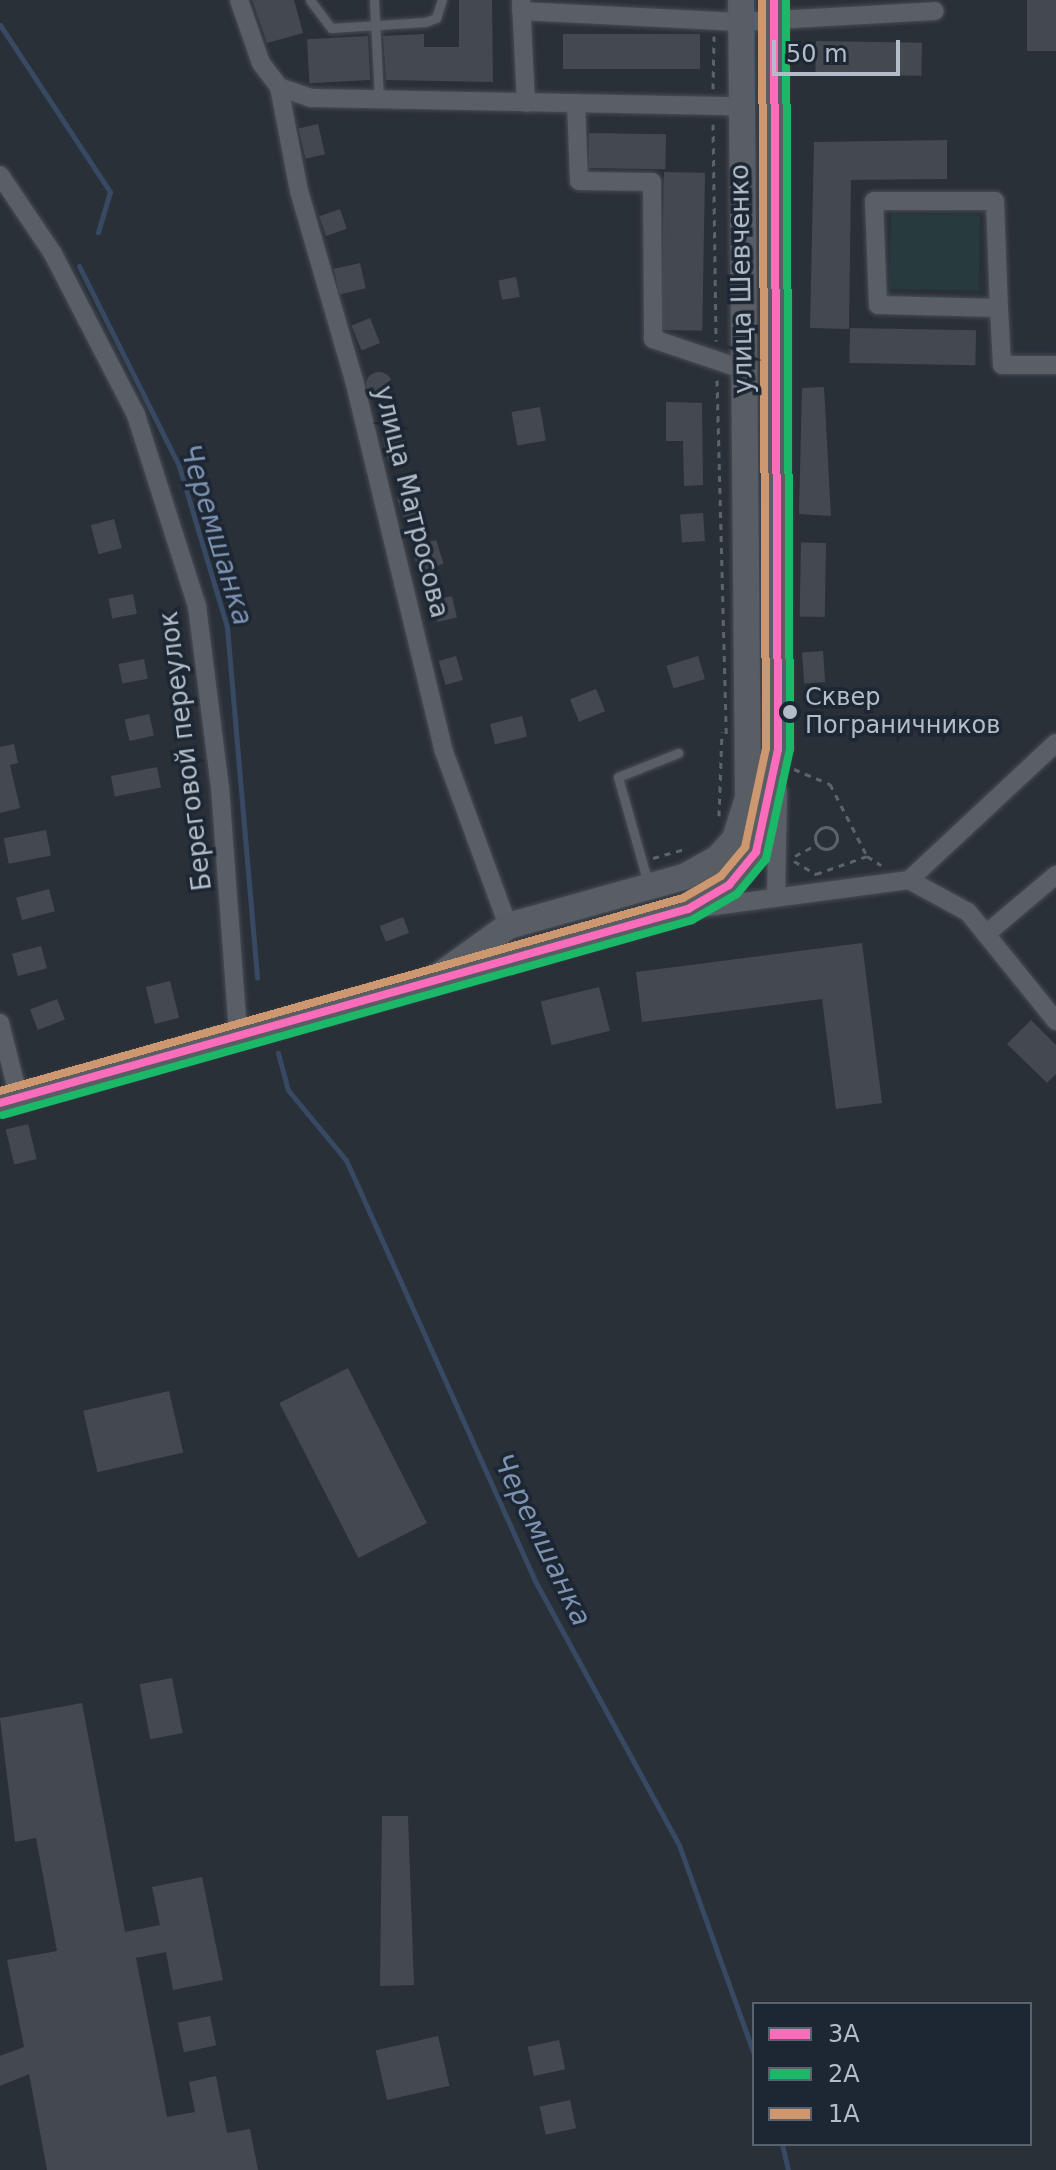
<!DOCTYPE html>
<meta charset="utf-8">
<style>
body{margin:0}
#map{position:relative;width:1056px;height:2170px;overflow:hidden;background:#2a3038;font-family:"DejaVu Sans",sans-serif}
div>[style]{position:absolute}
.green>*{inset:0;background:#273a3e;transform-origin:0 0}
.stream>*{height:5px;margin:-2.5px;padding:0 2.5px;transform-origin:2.5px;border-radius:2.5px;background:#384963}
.building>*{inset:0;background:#444950;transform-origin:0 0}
.round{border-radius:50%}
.path>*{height:3px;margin-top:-1.5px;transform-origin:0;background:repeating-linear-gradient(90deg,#5d636a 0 6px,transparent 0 12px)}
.path>.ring{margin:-1.5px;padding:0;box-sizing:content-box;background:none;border:3px solid #5d636a;border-radius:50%}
.roads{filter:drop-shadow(0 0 2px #484c53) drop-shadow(0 0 2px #484c53)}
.lane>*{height:9px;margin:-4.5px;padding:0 4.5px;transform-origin:4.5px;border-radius:4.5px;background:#5a5e66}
.street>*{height:18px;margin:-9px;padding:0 9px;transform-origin:9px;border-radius:9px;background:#5a5e66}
.secondary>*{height:26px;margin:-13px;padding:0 13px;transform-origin:13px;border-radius:13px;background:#595d64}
.bus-1>*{height:8px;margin:-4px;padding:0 4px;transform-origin:4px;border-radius:4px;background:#fb6dba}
.bus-2>*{height:8px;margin:-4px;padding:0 4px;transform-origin:4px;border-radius:4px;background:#1ab867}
.bus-3>*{height:8px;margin:-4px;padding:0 4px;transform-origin:4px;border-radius:4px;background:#cd976f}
.dots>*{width:22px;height:22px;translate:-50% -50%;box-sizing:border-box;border:4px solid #1d2633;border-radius:50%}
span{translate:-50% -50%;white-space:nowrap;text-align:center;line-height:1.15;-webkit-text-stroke:7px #1d2633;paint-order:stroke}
.bus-label{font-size:24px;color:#b4bcc9}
.left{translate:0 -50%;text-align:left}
.street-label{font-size:26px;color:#b4bcc9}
.water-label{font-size:28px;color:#7c92b1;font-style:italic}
.legend{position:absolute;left:752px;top:2002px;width:280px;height:144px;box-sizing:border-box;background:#1d2633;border:2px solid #59626f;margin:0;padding:10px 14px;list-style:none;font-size:24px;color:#b4bcc9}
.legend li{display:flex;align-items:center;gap:16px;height:40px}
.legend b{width:40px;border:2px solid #59626f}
.scale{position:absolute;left:772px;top:40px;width:128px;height:36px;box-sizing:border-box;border:4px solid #b4bcc9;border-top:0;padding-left:10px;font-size:24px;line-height:28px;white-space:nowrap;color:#b4bcc9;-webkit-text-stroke:6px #1d2633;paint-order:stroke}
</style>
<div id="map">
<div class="green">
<div style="left:891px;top:214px;width:89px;height:75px;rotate:1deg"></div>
</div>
<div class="stream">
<div style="left:0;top:25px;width:200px;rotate:56.6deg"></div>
<div style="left:110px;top:192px;width:42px;rotate:106.7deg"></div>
<div style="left:79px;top:266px;width:224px;rotate:63.4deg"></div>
<div style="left:179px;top:466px;width:168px;rotate:73.4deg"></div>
<div style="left:227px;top:627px;width:352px;rotate:85.1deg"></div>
<div style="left:278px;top:1053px;width:38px;rotate:75deg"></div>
<div style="left:288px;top:1090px;width:91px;rotate:50.4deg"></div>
<div style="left:346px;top:1160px;width:459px;rotate:65.8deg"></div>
<div style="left:534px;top:1579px;width:303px;rotate:61.4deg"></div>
<div style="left:679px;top:1845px;width:222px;rotate:70.3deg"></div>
<div style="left:782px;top:2144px;width:27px;rotate:77deg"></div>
</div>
<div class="building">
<div style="clip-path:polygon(252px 0,294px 0,303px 33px,267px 43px)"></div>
<div style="clip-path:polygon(459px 0,492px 0,493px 82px,386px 80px,383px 36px,424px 34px,424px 47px,459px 47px)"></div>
<div style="left:1027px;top:0;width:29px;height:51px"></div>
<div style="left:700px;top:34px;width:35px;height:137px;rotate:90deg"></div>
<div style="left:368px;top:36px;width:44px;height:61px;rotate:87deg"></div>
<div style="left:816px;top:41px;width:106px;height:33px;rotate:1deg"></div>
<div style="left:318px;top:124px;width:31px;height:20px;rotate:77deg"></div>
<div style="left:589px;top:133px;width:77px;height:35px;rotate:1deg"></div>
<div style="clip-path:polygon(947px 140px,947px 179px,851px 180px,849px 329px,810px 328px,814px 142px)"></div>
<div style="left:664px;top:172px;width:41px;height:158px;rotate:1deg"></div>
<div style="left:340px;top:209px;width:21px;height:22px;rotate:71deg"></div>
<div style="left:360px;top:263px;width:26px;height:27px;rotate:77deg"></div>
<div style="left:516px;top:277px;width:20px;height:18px;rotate:79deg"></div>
<div style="left:370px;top:318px;width:27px;height:20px;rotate:68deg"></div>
<div style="left:850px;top:328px;width:126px;height:35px;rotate:1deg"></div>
<div class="round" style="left:366px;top:372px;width:26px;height:26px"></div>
<div style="clip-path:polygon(824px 387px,831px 516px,799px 514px,802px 388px)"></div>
<div style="clip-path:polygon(666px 402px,702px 403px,703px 485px,684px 486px,683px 441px,666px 441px)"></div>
<div style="left:540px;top:407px;width:34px;height:29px;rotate:80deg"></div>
<div style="left:403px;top:431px;width:27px;height:22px;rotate:75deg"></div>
<div style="left:416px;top:492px;width:21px;height:20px;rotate:73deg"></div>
<div style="left:703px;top:513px;width:28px;height:23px;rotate:86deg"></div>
<div style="left:114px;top:519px;width:30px;height:24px;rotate:75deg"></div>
<div style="left:436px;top:540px;width:25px;height:26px;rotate:72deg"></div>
<div style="left:826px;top:543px;width:74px;height:25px;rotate:91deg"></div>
<div style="left:133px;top:594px;width:20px;height:25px;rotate:79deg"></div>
<div style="left:452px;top:596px;width:22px;height:20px;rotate:77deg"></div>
<div style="left:823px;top:651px;width:31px;height:21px;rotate:86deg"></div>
<div style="left:456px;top:656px;width:25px;height:18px;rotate:74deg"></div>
<div style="left:698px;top:656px;width:24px;height:33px;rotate:73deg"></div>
<div style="left:144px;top:659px;width:20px;height:26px;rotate:79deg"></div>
<div style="left:596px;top:689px;width:24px;height:28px;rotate:68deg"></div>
<div style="left:149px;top:714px;width:22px;height:25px;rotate:77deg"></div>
<div style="left:522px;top:716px;width:21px;height:33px;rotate:76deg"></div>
<div style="clip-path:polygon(14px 744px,18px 763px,10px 765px,20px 808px,0 813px,0 747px)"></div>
<div style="left:157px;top:767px;width:21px;height:47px;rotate:79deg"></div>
<div style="left:46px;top:830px;width:26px;height:43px;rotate:79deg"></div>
<div style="left:49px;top:889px;width:23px;height:34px;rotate:75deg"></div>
<div style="left:403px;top:917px;width:17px;height:25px;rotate:69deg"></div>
<div style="clip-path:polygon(862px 943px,882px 1103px,836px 1109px,822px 999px,642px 1022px,636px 972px)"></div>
<div style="left:41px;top:946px;width:23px;height:30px;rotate:75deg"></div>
<div style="left:170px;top:981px;width:38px;height:25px;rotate:76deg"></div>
<div style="left:599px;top:987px;width:45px;height:60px;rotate:76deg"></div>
<div style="left:57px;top:999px;width:22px;height:29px;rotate:69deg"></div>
<div style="clip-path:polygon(1031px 1020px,1056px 1045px,1056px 1074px,1047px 1083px,1007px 1044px)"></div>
<div style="left:28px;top:1124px;width:36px;height:23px;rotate:76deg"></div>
<div style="left:348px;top:1368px;width:174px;height:77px;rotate:63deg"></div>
<div style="left:169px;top:1391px;width:63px;height:88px;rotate:77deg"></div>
<div style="left:172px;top:1678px;width:56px;height:33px;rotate:79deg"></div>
<div style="clip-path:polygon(82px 1703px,125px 1932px,160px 1925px,152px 1887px,202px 1877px,223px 1980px,173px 1990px,166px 1952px,136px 1958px,167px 2117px,195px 2112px,189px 2082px,216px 2076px,227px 2133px,250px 2129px,258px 2170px,47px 2170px,29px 2074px,0 2086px,0 2056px,24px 2047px,7px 1960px,57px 1951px,36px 1838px,15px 1842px,0 1718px)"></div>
<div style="clip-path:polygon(382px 1816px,408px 1816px,414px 1985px,380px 1986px)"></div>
<div style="left:210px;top:2016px;width:30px;height:33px;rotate:78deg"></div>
<div style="left:438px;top:2036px;width:51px;height:64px;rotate:77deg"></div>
<div style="left:559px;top:2040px;width:30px;height:32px;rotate:78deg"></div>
<div style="left:570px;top:2100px;width:29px;height:31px;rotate:78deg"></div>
</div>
<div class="path">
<div style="left:713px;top:89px;width:53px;rotate:-88.9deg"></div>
<div style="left:713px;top:124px;width:217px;rotate:89.2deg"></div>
<div style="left:717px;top:380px;width:354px;rotate:88.5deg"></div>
<div style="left:794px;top:769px;width:39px;rotate:23deg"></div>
<div style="left:830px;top:784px;width:81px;rotate:62.8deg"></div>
<div style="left:719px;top:816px;width:84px;rotate:-88deg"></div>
<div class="ring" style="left:815px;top:827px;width:19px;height:19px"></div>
<div style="left:795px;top:856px;width:24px;rotate:-28deg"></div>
<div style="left:653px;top:858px;width:36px;rotate:-16deg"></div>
<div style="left:794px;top:861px;width:26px;rotate:31deg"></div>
<div style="left:816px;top:874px;width:54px;rotate:-19.4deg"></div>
<div style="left:867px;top:856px;width:17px;rotate:33deg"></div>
</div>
<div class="roads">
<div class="lane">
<div style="left:310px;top:0;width:35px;rotate:53deg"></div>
<div style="left:331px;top:28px;width:94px;rotate:-3.7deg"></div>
<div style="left:425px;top:22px;width:12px;rotate:-20deg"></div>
<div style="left:436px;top:18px;width:19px;rotate:-72deg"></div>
<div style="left:374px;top:0;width:100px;rotate:87.1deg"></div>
<div style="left:648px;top:883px;width:110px;rotate:-105.8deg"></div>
<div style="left:618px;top:777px;width:65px;rotate:-21.8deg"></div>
</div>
<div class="street">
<div style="left:239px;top:0;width:67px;rotate:70.8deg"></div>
<div style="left:261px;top:63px;width:30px;rotate:53deg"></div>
<div style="left:279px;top:87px;width:34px;rotate:19deg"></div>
<div style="left:311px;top:98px;width:428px;rotate:1.1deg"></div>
<div style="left:521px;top:1px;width:102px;rotate:87.2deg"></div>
<div style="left:521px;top:11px;width:219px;rotate:2.9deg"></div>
<div style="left:740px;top:22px;width:195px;rotate:-3.2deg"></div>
<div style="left:279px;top:87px;width:106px;rotate:79.1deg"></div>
<div style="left:299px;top:191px;width:197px;rotate:73.8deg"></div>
<div style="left:354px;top:380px;width:380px;rotate:76.4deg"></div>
<div style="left:443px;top:749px;width:189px;rotate:69.8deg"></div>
<div style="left:576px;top:103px;width:78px;rotate:87.8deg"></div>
<div style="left:579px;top:181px;width:73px;rotate:0.8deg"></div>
<div style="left:652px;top:182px;width:157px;rotate:89.6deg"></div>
<div style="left:653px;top:339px;width:94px;rotate:18.6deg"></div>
<div style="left:0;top:175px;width:95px;rotate:56.1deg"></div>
<div style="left:53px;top:254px;width:181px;rotate:62.7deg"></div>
<div style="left:136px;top:415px;width:201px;rotate:72.3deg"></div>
<div style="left:197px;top:606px;width:182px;rotate:82.8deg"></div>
<div style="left:220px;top:787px;width:249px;rotate:85.8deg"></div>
<div style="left:999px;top:308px;width:121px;rotate:-178.6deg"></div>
<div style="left:878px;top:305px;width:104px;rotate:-92.2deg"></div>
<div style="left:874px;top:201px;width:121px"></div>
<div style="left:995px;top:201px;width:107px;rotate:87.9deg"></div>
<div style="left:999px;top:308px;width:57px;rotate:87deg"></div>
<div style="left:1002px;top:365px;width:54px"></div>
<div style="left:909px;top:880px;width:67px;rotate:28.5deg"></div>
<div style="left:968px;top:912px;width:140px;rotate:51.1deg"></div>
<div style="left:776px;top:896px;width:105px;rotate:-88.9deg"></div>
<div style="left:699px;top:908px;width:212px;rotate:-7.6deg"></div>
<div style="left:909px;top:880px;width:201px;rotate:-43deg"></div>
<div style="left:986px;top:934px;width:92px;rotate:-40.1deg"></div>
<div style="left:0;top:1023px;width:77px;rotate:75.8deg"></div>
</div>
<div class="secondary">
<div style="left:439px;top:976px;width:85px;rotate:-35.9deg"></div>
<div style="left:508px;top:926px;width:183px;rotate:-15.6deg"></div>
<div style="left:684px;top:877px;width:39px;rotate:-29deg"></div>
<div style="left:718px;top:858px;width:25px;rotate:-48deg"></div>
<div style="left:735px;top:839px;width:43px;rotate:-72.4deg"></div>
<div style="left:748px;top:798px;width:798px;rotate:-90.5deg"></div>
<div style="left:0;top:1103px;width:715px;rotate:-15.75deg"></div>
<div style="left:688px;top:909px;width:48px;rotate:-30.3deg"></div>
<div style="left:729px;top:885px;width:43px;rotate:-50.7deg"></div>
<div style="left:756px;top:852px;width:105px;rotate:-77.9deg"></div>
<div style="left:778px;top:749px;width:749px;rotate:-90.31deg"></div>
</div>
</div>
<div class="bus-1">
<div style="left:0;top:1103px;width:715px;rotate:-15.75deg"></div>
<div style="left:688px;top:909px;width:48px;rotate:-30.3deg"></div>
<div style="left:729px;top:885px;width:43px;rotate:-50.7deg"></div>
<div style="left:756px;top:852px;width:105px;rotate:-77.9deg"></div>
<div style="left:778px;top:749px;width:749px;rotate:-90.31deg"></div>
</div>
<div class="bus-2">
<div style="left:3px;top:1115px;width:716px;rotate:-15.8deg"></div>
<div style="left:692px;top:920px;width:52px;rotate:-30deg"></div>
<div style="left:737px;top:894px;width:45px;rotate:-50.4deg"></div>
<div style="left:766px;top:859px;width:113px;rotate:-77.7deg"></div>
<div style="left:790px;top:749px;width:749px;rotate:-90.31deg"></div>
</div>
<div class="bus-3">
<div style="left:0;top:1091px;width:710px;rotate:-15.78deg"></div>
<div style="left:683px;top:898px;width:44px;rotate:-30.1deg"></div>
<div style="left:721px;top:876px;width:38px;rotate:-50deg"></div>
<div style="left:745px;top:847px;width:101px;rotate:-78deg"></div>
<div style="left:766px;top:748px;width:748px;rotate:-90.31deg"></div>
</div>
<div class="dots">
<div style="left:790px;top:712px;background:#b4bcc9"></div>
</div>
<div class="bus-label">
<span class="left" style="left:805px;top:712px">Сквер<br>Пограничников</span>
</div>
<div class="street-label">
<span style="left:742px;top:279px;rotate:-91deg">улица Шевченко</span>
<span style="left:411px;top:502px;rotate:76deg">улица Матросова</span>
<span style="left:186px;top:751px;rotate:-97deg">Береговой переулок</span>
</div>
<div class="water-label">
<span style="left:216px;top:535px;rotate:73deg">Черемшанка</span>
<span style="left:542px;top:1540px;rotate:64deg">Черемшанка</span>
</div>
<ul class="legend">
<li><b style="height:10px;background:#fb6dba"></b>3А</li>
<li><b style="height:10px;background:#1ab867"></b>2А</li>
<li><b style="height:10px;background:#cd976f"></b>1А</li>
</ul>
<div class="scale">50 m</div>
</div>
